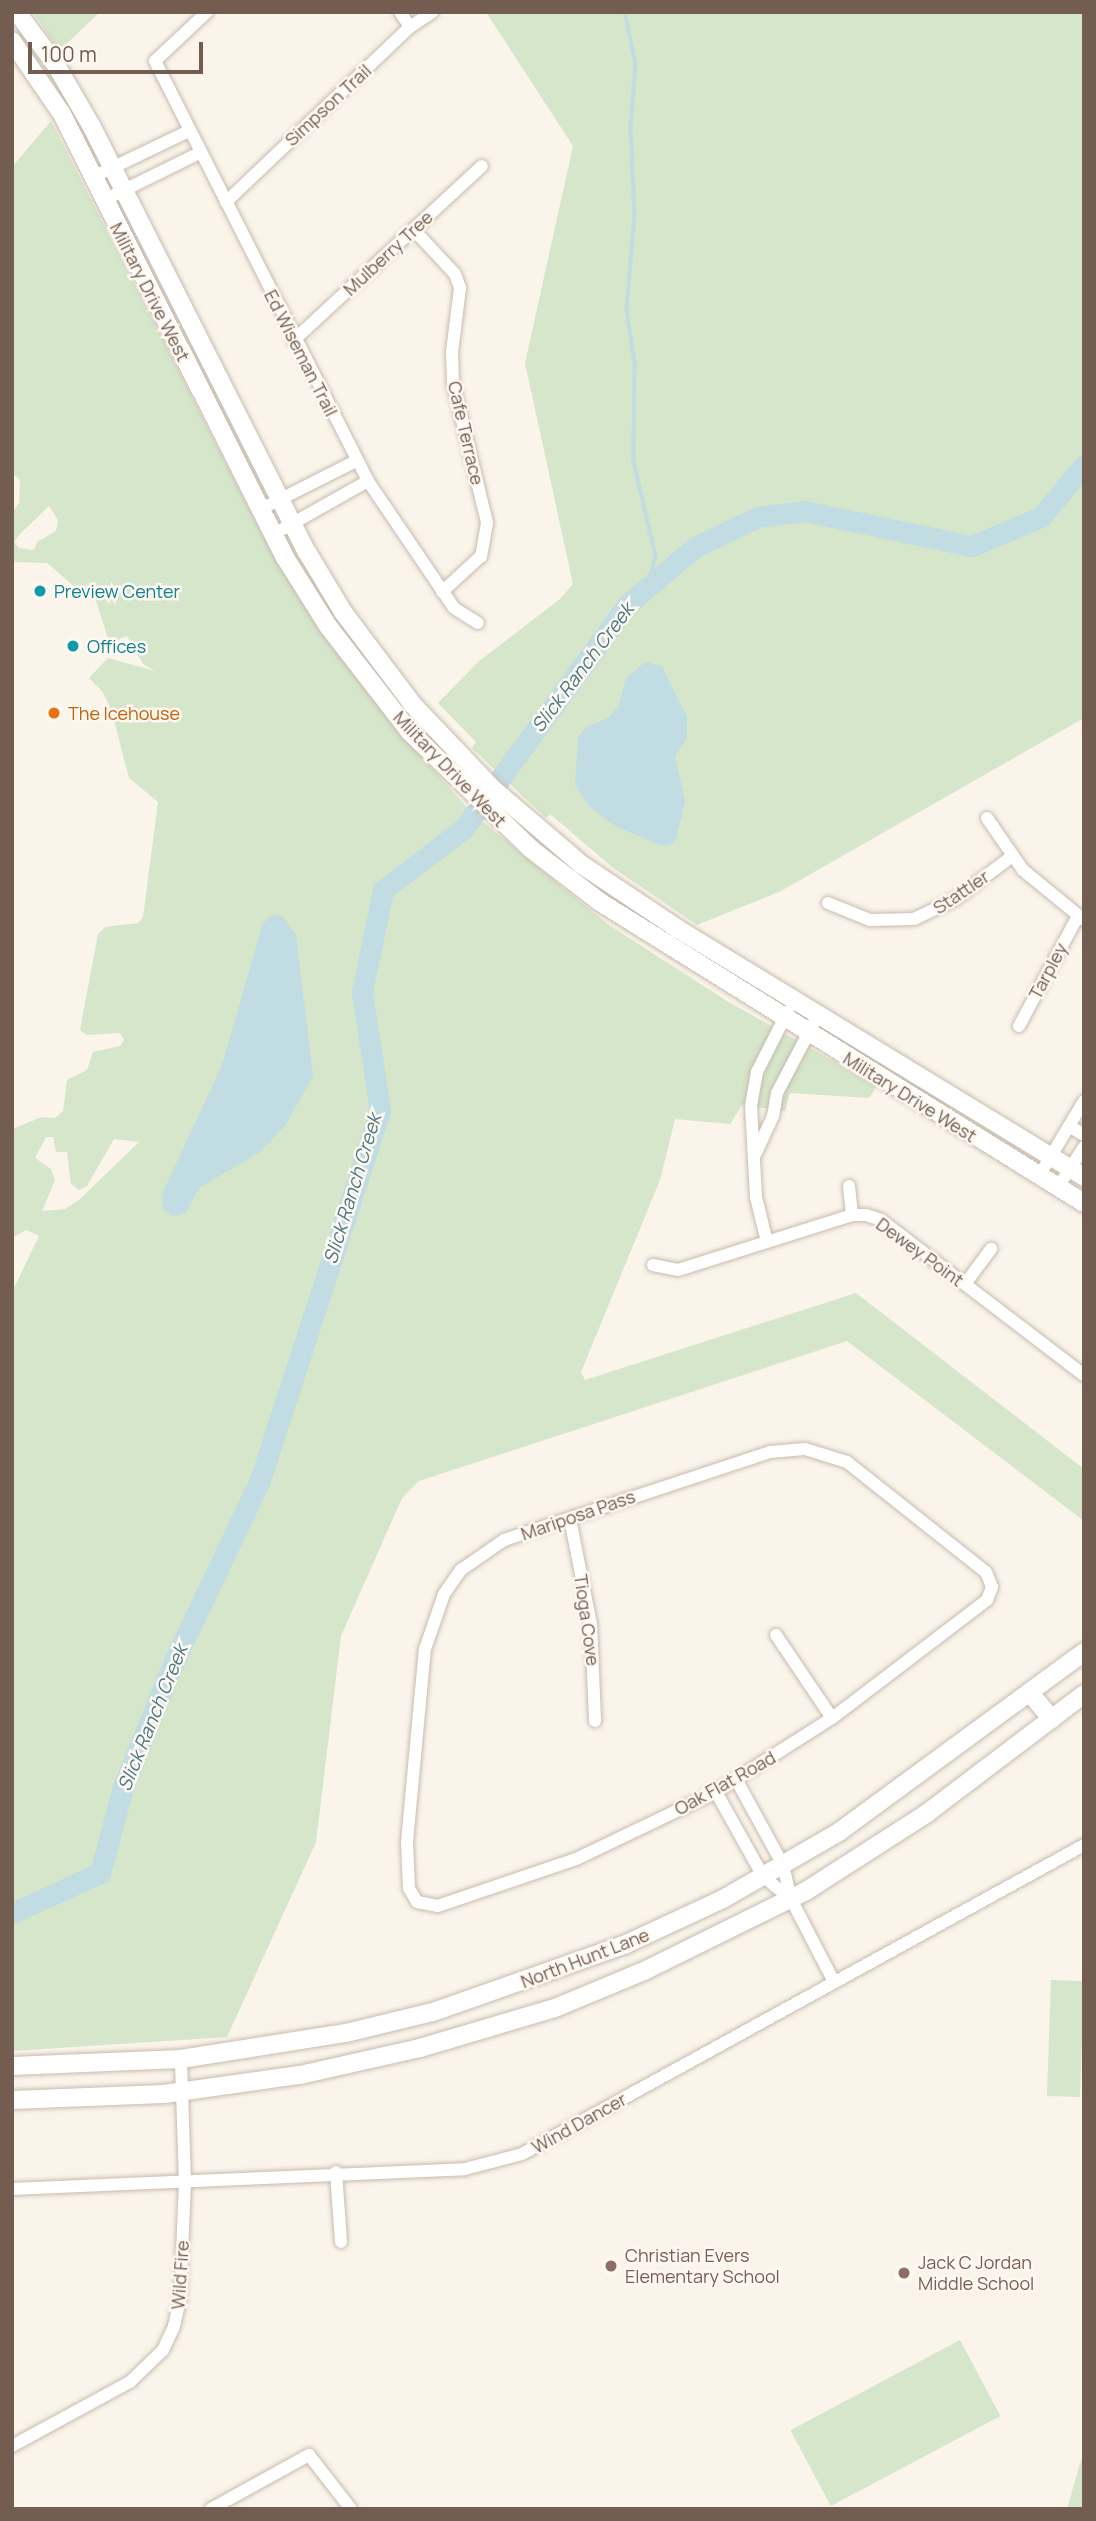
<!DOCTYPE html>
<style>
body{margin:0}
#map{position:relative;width:1096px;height:2521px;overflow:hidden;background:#faf4ea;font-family:Manrope,sans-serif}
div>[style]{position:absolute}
.green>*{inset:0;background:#d5e6ca;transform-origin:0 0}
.water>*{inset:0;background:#c1dce2}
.stream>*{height:3.5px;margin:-1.75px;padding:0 1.75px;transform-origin:1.75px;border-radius:1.75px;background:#c1dce2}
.river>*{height:21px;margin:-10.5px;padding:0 10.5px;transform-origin:10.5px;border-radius:10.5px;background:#c1dce2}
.roads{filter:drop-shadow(0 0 2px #c8bbae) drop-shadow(0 0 2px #c8bbae)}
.minor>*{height:12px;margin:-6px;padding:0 6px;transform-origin:6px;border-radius:6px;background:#fff}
.secondary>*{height:18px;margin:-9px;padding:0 9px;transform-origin:9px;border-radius:9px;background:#fff}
.dots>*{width:19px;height:19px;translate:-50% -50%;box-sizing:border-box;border:4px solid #fdf8f1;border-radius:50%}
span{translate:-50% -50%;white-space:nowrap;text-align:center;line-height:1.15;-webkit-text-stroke:5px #fdf8f1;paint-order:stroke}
.street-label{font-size:18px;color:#725d50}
.culture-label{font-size:18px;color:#0d838f}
.left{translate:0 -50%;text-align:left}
.food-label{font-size:18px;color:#c56008}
.education-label{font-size:18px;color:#785e54}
.water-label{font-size:19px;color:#4c7882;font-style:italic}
.frame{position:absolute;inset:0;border:14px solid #725d50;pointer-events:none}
.scale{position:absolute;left:28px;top:42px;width:175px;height:32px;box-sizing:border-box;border:4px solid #725d50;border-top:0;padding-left:9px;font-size:21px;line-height:24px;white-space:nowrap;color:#725d50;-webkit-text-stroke:5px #fdf8f1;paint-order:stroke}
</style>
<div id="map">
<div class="green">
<div style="clip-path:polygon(33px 12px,100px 12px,59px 51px)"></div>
<div style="clip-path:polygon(486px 12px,1084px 12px,1084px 718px,781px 891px,697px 925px,612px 867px,550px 814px,546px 818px,472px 748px,476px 742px,438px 703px,478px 662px,560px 599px,573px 584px,525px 363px,573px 146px)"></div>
<div style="clip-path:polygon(evenodd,51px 121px,262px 534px,311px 612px,404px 737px,472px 813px,609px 925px,727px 1001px,877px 1086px,869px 1098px,790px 1093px,785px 1111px,742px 1105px,730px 1124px,675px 1119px,660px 1180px,581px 1372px,585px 1380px,856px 1293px,1084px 1469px,1084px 1521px,847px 1341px,419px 1481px,402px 1498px,341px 1636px,316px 1842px,227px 2037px,12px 2051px,12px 1292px,39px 1236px,26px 1230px,12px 1238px,12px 1129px,42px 1117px,55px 1118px,63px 1111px,67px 1080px,87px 1070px,93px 1052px,120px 1046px,124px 1040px,120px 1033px,87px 1035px,80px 1030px,98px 934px,105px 927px,138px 923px,143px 917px,158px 802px,129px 778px,111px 709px,102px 691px,89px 678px,108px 658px,155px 671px,143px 664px,127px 636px,112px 642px,108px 639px,94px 594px,88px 590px,82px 593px,47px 563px,12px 562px,12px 513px,19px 503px,20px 480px,12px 473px,12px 167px,51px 121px,49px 506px,58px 520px,56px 531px,37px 542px,34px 550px,19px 548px,14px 542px,20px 534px,49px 506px,51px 121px,46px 1137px,53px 1137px,56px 1152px,67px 1152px,71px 1184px,79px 1190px,87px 1186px,114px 1139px,139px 1142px,79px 1200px,65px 1209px,42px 1211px,55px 1180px,51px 1169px,35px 1158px,46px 1137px)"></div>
<div style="left:1051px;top:1980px;width:33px;height:116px;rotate:2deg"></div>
<div style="left:960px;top:2340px;width:86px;height:192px;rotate:62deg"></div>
<div style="clip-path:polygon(1084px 2453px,1084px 2509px,1067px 2509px,1079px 2467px)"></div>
</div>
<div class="water">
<div style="clip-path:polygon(645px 662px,662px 666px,687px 717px,687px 738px,675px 756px,685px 801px,677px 836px,673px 844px,663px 846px,617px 827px,590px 807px,575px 785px,578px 738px,585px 728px,608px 718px,618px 707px,626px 678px)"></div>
<div style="clip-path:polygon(274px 914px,283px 917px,296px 935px,313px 1076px,285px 1126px,260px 1152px,199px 1188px,186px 1213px,173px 1216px,163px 1209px,162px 1194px,222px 1065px,263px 923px)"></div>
</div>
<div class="stream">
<div style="left:625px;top:12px;width:53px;rotate:78.1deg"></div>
<div style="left:636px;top:64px;width:63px;rotate:94.5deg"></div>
<div style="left:631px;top:127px;width:87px;rotate:87.4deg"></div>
<div style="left:635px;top:214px;width:96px;rotate:94.8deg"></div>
<div style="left:627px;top:310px;width:53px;rotate:81.3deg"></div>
<div style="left:635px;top:362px;width:100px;rotate:90.6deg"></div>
<div style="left:634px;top:462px;width:97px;rotate:76.8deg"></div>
<div style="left:656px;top:556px;width:30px;rotate:104deg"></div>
</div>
<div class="river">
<div style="left:12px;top:1913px;width:97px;rotate:-24.4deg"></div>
<div style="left:100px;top:1873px;width:89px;rotate:-75deg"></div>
<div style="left:123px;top:1787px;width:138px;rotate:-67.9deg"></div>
<div style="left:175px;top:1659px;width:198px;rotate:-64.6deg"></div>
<div style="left:260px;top:1480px;width:389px;rotate:-72deg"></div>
<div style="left:380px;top:1110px;width:119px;rotate:-98.7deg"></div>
<div style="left:362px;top:992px;width:104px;rotate:-78.4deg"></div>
<div style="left:383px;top:890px;width:102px;rotate:-37.4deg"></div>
<div style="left:464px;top:828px;width:278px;rotate:-53.8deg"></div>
<div style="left:628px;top:604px;width:88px;rotate:-40.4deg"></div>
<div style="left:695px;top:547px;width:70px;rotate:-25.5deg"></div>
<div style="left:758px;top:517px;width:46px;rotate:-7.4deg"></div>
<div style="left:804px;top:511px;width:172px;rotate:11.8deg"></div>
<div style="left:972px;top:546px;width:75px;rotate:-22.8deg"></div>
<div style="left:1041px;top:517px;width:67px;rotate:-50.4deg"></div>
</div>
<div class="roads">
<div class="minor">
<div style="left:207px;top:12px;width:71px;rotate:136.7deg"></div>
<div style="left:155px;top:61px;width:471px;rotate:63.1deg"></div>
<div style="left:368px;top:481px;width:153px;rotate:55.9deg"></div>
<div style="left:454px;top:608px;width:28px;rotate:32deg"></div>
<div style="left:400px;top:12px;width:18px;rotate:56deg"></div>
<div style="left:93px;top:177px;width:106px;rotate:-25.6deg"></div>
<div style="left:104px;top:200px;width:106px;rotate:-26.3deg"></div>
<div style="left:226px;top:202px;width:254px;rotate:-43.6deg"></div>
<div style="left:410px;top:27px;width:27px;rotate:-34deg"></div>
<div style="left:414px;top:230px;width:60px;rotate:47deg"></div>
<div style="left:455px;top:274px;width:15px;rotate:70deg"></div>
<div style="left:460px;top:288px;width:64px;rotate:97.1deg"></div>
<div style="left:452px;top:352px;width:31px;rotate:88deg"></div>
<div style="left:453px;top:383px;width:144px;rotate:76.3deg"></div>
<div style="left:487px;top:523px;width:34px;rotate:100deg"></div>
<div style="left:481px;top:556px;width:53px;rotate:137.3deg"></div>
<div style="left:294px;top:340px;width:256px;rotate:-42.8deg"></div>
<div style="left:259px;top:510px;width:109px;rotate:-26.8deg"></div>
<div style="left:272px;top:535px;width:110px;rotate:-29.4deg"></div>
<div style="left:987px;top:818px;width:63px;rotate:55.3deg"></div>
<div style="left:1023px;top:870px;width:79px;rotate:39.3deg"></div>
<div style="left:828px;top:903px;width:45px;rotate:22deg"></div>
<div style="left:870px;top:920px;width:44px;rotate:-1.3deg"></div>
<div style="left:914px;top:919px;width:44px;rotate:-25.4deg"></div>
<div style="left:954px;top:900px;width:71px;rotate:-37deg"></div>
<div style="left:1019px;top:1026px;width:125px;rotate:-61.8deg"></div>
<div style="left:1069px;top:1126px;width:17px;rotate:31deg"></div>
<div style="left:756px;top:1153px;width:41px;rotate:-65.3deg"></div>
<div style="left:773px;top:1116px;width:23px;rotate:-80deg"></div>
<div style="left:777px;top:1093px;width:88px;rotate:-62.3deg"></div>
<div style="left:1039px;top:1176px;width:87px;rotate:-59deg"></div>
<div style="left:849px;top:1186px;width:29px;rotate:84deg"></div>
<div style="left:1058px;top:1187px;width:48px;rotate:-57deg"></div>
<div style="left:767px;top:1242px;width:46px;rotate:-103.7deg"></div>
<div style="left:756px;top:1197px;width:91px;rotate:-93.1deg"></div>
<div style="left:751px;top:1106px;width:35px;rotate:-80deg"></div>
<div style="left:757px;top:1072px;width:68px;rotate:-63.1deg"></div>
<div style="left:653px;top:1265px;width:25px;rotate:11deg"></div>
<div style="left:678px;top:1270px;width:182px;rotate:-17.5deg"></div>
<div style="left:852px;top:1215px;width:14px"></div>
<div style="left:866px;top:1215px;width:16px;rotate:18deg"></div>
<div style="left:881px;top:1220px;width:255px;rotate:37.4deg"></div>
<div style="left:965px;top:1284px;width:44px;rotate:-53.4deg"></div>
<div style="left:805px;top:1449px;width:44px;rotate:17.2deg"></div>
<div style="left:847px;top:1462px;width:177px;rotate:38.4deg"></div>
<div style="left:986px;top:1572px;width:16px;rotate:68deg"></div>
<div style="left:992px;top:1587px;width:14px;rotate:111deg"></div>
<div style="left:987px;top:1600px;width:195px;rotate:142.7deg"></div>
<div style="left:832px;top:1718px;width:138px;rotate:147.5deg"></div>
<div style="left:716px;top:1792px;width:155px;rotate:154.4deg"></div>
<div style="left:576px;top:1859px;width:146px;rotate:161.2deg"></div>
<div style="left:438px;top:1906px;width:21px;rotate:-169deg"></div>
<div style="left:417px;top:1902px;width:16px;rotate:-120deg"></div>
<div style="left:409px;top:1888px;width:46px;rotate:-92.5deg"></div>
<div style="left:407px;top:1842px;width:194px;rotate:-84.7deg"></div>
<div style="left:425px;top:1649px;width:58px;rotate:-70.9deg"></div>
<div style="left:444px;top:1594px;width:29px;rotate:-55deg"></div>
<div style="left:461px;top:1570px;width:52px;rotate:-34.9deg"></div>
<div style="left:504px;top:1540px;width:280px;rotate:-18.3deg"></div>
<div style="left:770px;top:1452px;width:35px;rotate:-5deg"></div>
<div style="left:570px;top:1519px;width:107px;rotate:78.7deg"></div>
<div style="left:591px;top:1624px;width:97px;rotate:87.6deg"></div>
<div style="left:776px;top:1635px;width:100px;rotate:56deg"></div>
<div style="left:737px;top:1781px;width:96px;rotate:61.3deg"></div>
<div style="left:783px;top:1865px;width:35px;rotate:77deg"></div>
<div style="left:791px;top:1899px;width:93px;rotate:62.6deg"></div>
<div style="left:716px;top:1792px;width:96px;rotate:60.8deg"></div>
<div style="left:763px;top:1876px;width:35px;rotate:40deg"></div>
<div style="left:336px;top:2172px;width:70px;rotate:85.9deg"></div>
<div style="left:12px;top:2189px;width:453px;rotate:-2.5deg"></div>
<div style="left:465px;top:2169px;width:59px;rotate:-14.7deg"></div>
<div style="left:522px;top:2154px;width:641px;rotate:-28.8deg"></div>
<div style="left:12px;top:2446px;width:134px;rotate:-28.5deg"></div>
<div style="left:130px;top:2382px;width:46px;rotate:-44.1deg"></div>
<div style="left:163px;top:2350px;width:26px;rotate:-65deg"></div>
<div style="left:174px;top:2326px;width:26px;rotate:-77deg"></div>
<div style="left:180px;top:2301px;width:119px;rotate:-87.6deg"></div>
<div style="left:185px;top:2182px;width:123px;rotate:-91.9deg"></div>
<div style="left:211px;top:2509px;width:112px;rotate:-28.9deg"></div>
<div style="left:309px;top:2455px;width:68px;rotate:52.1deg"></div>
</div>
<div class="secondary">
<div style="left:17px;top:12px;width:66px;rotate:53.7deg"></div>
<div style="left:56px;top:65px;width:72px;rotate:59.9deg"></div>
<div style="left:92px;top:127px;width:476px;rotate:63.2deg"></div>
<div style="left:307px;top:552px;width:70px;rotate:59deg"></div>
<div style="left:343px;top:612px;width:116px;rotate:53deg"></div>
<div style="left:413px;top:705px;width:116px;rotate:46.4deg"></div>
<div style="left:493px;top:789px;width:117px;rotate:40.5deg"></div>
<div style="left:582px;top:865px;width:115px;rotate:33.7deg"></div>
<div style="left:678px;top:929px;width:476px;rotate:31.4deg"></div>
<div style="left:12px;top:41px;width:88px;rotate:55.6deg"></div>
<div style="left:62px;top:114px;width:498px;rotate:63.3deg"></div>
<div style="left:286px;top:559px;width:79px;rotate:57.9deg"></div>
<div style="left:328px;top:626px;width:134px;rotate:52.3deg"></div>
<div style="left:410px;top:732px;width:168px;rotate:44deg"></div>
<div style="left:531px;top:849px;width:87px;rotate:37.5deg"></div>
<div style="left:600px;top:902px;width:570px;rotate:31.88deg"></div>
<div style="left:1030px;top:1693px;width:34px;rotate:50deg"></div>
<div style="left:12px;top:2066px;width:169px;rotate:-2.4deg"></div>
<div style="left:181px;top:2059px;width:167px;rotate:-9deg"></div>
<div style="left:346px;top:2033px;width:89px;rotate:-13.6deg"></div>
<div style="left:433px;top:2012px;width:205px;rotate:-19.4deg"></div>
<div style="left:626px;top:1944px;width:107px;rotate:-24.9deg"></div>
<div style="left:723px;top:1899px;width:134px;rotate:-30deg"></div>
<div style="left:839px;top:1832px;width:304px;rotate:-36.3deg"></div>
<div style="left:12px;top:2100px;width:152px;rotate:-2.3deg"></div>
<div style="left:164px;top:2094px;width:137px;rotate:-8deg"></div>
<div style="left:300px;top:2075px;width:123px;rotate:-12.7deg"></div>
<div style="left:420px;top:2048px;width:141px;rotate:-16.5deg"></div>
<div style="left:555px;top:2008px;width:96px;rotate:-22.6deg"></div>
<div style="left:644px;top:1971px;width:181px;rotate:-26.3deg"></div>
<div style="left:806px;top:1891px;width:143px;rotate:-32.7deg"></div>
<div style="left:926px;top:1814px;width:198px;rotate:-37.2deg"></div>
</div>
</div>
<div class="dots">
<div style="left:40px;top:591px;background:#0f9aa8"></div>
<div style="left:73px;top:646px;background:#0f9aa8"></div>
<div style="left:54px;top:713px;background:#e8710a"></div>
<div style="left:611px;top:2266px;background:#8d6e63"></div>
<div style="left:904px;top:2273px;background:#8d6e63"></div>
</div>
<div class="street-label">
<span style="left:328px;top:105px;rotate:-43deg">Simpson Trail</span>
<span style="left:388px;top:253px;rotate:-43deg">Mulberry Tree</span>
<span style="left:150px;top:292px;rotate:63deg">Military Drive West</span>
<span style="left:301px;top:353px;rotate:63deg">Ed Wiseman Trail</span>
<span style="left:466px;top:433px;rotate:77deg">Cafe Terrace</span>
<span style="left:450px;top:769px;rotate:46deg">Military Drive West</span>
<span style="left:961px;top:892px;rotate:-34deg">Stattler</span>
<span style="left:1048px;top:971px;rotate:-62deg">Tarpley</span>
<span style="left:910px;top:1097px;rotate:32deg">Military Drive West</span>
<span style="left:920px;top:1252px;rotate:36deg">Dewey Point</span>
<span style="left:578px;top:1515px;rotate:-19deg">Mariposa Pass</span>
<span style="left:587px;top:1620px;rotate:82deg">Tioga Cove</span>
<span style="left:725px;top:1783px;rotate:-29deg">Oak Flat Road</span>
<span style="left:585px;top:1958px;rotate:-21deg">North Hunt Lane</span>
<span style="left:579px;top:2123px;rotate:-29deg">Wind Dancer</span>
<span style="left:180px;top:2275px;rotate:-86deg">Wild Fire</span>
</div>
<div class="culture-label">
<span class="left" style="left:54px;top:591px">Preview Center</span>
<span class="left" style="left:87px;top:646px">Offices</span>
</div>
<div class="food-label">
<span class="left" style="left:68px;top:713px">The Icehouse</span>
</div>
<div class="education-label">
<span class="left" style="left:625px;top:2266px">Christian Evers<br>Elementary School</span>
<span class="left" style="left:918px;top:2273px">Jack C Jordan<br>Middle School</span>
</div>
<div class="water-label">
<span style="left:583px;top:668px;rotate:-53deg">Slick Ranch Creek</span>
<span style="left:353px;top:1189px;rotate:-73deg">Slick Ranch Creek</span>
<span style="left:153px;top:1718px;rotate:-68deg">Slick Ranch Creek</span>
</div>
<div class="frame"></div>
<div class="scale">100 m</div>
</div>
